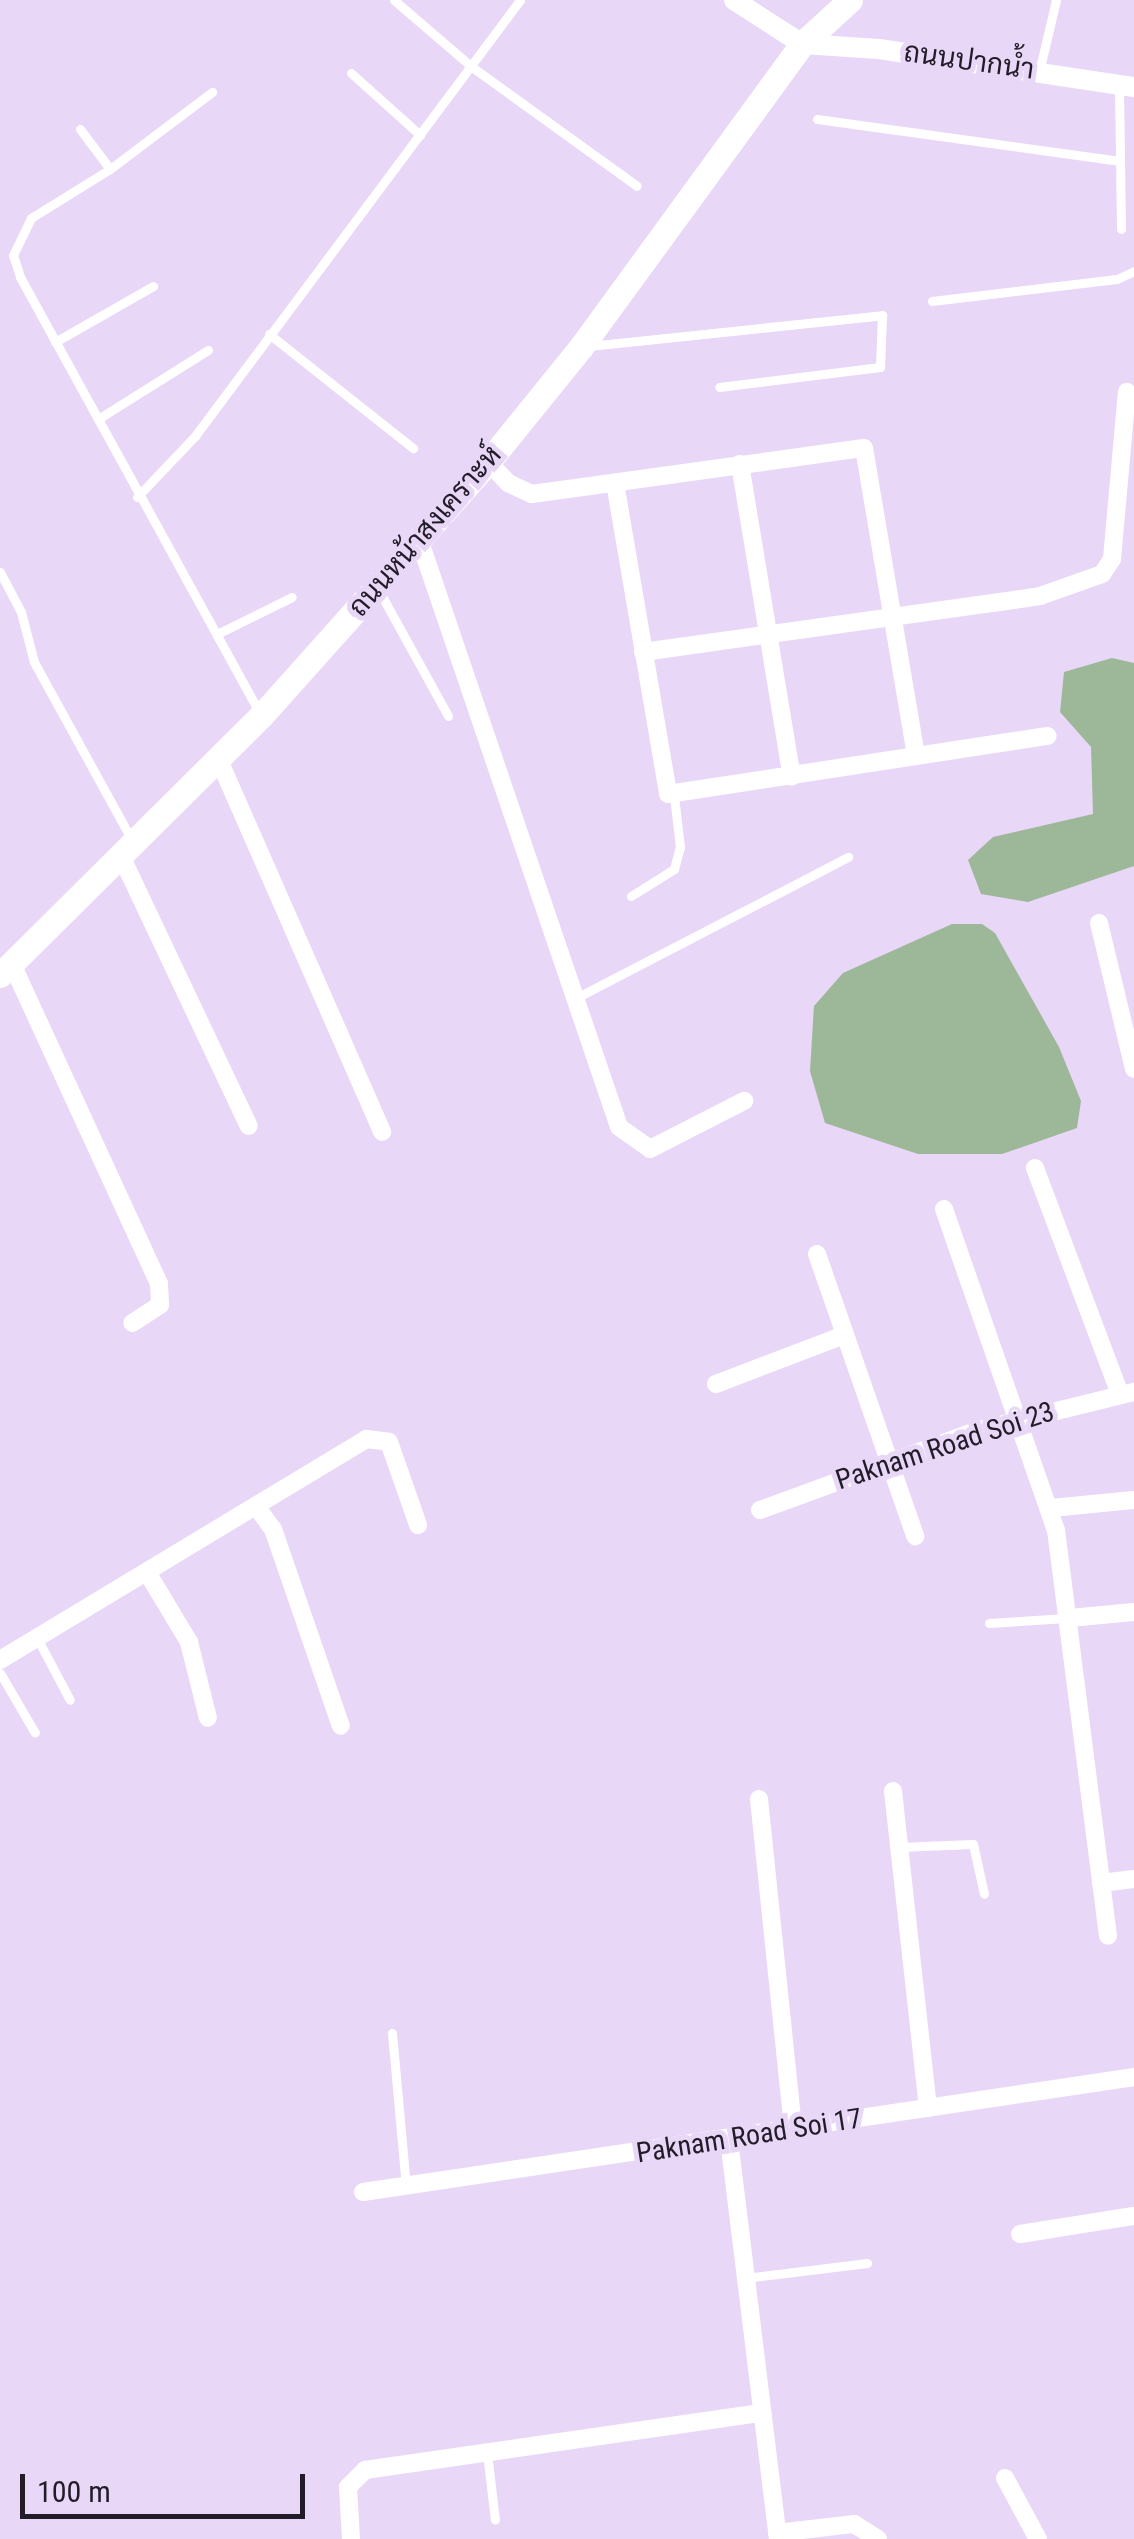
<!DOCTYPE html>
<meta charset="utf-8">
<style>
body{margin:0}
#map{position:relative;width:1134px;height:2539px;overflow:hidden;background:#e8d7f7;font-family:"Roboto Condensed",Sarabun,sans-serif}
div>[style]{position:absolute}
.green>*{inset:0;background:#9db898}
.service>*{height:9px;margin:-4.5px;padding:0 4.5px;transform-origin:4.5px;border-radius:4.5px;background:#fff}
.minor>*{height:18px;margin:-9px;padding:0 9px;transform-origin:9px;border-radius:9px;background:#fff}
.tertiary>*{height:20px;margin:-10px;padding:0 10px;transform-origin:10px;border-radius:10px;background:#fff}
.secondary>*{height:25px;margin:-12.5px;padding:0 12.5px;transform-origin:12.5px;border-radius:12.5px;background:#fff}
span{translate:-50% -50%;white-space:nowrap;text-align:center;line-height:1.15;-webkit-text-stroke:10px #e8d7f7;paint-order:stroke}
.street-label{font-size:28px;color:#221c28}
.scale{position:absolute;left:20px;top:2474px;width:285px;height:45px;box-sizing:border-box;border:5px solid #221c28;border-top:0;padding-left:12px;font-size:30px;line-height:35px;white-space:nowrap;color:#221c28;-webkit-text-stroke:8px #e8d7f7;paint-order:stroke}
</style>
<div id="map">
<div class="green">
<div style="clip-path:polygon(1112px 658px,1134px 663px,1134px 866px,1028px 902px,981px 894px,968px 860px,993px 837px,1093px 814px,1091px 747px,1060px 712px,1064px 672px)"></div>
<div style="clip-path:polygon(952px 924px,982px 924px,995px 933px,1059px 1047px,1081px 1101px,1077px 1128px,1002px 1154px,918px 1154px,825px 1123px,810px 1071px,814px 1006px,843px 973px)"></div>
</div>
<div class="service">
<div style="left:394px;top:0;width:103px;rotate:40.7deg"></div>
<div style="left:472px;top:67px;width:203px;rotate:35.8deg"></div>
<div style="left:1039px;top:72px;width:74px;rotate:-76.7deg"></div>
<div style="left:351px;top:73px;width:93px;rotate:41.9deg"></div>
<div style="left:1119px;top:85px;width:144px;rotate:89.2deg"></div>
<div style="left:817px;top:119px;width:306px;rotate:7.9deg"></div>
<div style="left:80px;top:129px;width:50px;rotate:53.1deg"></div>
<div style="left:110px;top:169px;width:93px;rotate:148.2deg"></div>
<div style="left:31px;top:218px;width:41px;rotate:115.9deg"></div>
<div style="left:13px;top:255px;width:23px;rotate:72deg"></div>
<div style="left:20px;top:277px;width:498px;rotate:61.2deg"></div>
<div style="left:110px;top:169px;width:128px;rotate:-37deg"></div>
<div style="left:932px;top:301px;width:186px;rotate:-6.8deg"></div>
<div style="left:1117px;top:279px;width:19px;rotate:-25deg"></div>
<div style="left:269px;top:334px;width:184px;rotate:38.4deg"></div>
<div style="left:55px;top:342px;width:113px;rotate:-29.7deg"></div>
<div style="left:589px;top:346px;width:295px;rotate:-6deg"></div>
<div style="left:882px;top:315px;width:52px;rotate:92.2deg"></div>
<div style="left:880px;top:367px;width:162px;rotate:172.9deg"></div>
<div style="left:98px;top:419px;width:130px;rotate:-32.1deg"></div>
<div style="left:137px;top:497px;width:84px;rotate:-46.4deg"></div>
<div style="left:195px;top:436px;width:544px;rotate:-53.3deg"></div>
<div style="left:0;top:572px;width:45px;rotate:62.3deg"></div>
<div style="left:21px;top:612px;width:52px;rotate:75.4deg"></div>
<div style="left:34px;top:662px;width:205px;rotate:61.2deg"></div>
<div style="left:378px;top:589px;width:145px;rotate:61.1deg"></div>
<div style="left:219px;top:633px;width:81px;rotate:-26.3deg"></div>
<div style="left:631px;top:896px;width:51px;rotate:-32.1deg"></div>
<div style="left:674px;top:869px;width:23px;rotate:-75deg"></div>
<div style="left:680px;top:847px;width:51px;rotate:-96.7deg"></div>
<div style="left:574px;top:999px;width:309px;rotate:-27.4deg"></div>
<div style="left:989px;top:1623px;width:77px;rotate:-3.7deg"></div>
<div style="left:37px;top:1638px;width:70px;rotate:62deg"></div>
<div style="left:0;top:1673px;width:69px;rotate:59.7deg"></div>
<div style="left:899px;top:1847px;width:74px;rotate:-2.3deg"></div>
<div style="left:973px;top:1844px;width:51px;rotate:77.6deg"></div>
<div style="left:392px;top:2033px;width:155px;rotate:84.8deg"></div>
<div style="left:745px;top:2278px;width:123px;rotate:-7deg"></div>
<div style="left:487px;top:2453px;width:67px;rotate:83.2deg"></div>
</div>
<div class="minor">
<div style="left:488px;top:462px;width:29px;rotate:46deg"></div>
<div style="left:508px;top:483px;width:26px;rotate:25deg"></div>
<div style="left:532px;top:494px;width:335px;rotate:-7.9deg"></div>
<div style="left:864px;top:448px;width:311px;rotate:80.4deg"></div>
<div style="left:740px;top:464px;width:317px;rotate:80.6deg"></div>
<div style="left:615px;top:483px;width:315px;rotate:80.3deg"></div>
<div style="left:668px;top:794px;width:384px;rotate:-8.7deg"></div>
<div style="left:419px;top:539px;width:621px;rotate:71.21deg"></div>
<div style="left:619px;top:1127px;width:38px;rotate:35deg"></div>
<div style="left:650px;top:1149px;width:106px;rotate:-27.1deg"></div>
<div style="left:643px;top:652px;width:401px;rotate:-8deg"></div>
<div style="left:1040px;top:596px;width:66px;rotate:-19.5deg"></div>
<div style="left:1102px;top:574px;width:18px;rotate:-56deg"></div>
<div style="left:1112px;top:559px;width:168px;rotate:-84.9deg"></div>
<div style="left:219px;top:760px;width:406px;rotate:66.3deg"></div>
<div style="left:123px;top:860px;width:294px;rotate:64.7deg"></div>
<div style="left:1099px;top:923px;width:150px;rotate:76.5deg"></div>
<div style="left:12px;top:964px;width:352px;rotate:65.3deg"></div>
<div style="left:159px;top:1284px;width:21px;rotate:87deg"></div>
<div style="left:160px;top:1305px;width:33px;rotate:147deg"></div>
<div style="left:1035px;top:1168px;width:241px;rotate:69.4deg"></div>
<div style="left:944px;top:1209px;width:340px;rotate:70.8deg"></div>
<div style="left:1056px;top:1530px;width:409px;rotate:82.7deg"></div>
<div style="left:817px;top:1254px;width:299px;rotate:70.8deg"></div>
<div style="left:716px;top:1384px;width:137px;rotate:-20.9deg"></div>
<div style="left:256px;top:1506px;width:29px;rotate:54deg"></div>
<div style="left:273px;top:1529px;width:208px;rotate:71deg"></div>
<div style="left:1051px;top:1508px;width:83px;rotate:-5.5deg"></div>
<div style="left:760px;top:1510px;width:233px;rotate:-20.1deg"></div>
<div style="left:979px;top:1430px;width:160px;rotate:-13.8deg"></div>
<div style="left:147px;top:1572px;width:82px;rotate:59deg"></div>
<div style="left:189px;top:1642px;width:78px;rotate:76deg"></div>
<div style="left:1070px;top:1618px;width:64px;rotate:-5.4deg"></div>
<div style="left:0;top:1660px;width:428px;rotate:-31.1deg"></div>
<div style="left:366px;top:1439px;width:23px;rotate:7deg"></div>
<div style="left:389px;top:1442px;width:88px;rotate:70.7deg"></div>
<div style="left:893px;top:1791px;width:319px;rotate:83.7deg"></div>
<div style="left:759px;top:1799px;width:332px;rotate:84.1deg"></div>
<div style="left:1101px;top:1883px;width:33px;rotate:-7deg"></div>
<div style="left:729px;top:2140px;width:402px;rotate:83deg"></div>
<div style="left:363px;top:2192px;width:780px;rotate:-8.48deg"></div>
<div style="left:1020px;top:2234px;width:115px;rotate:-9deg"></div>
<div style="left:1005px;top:2478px;width:69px;rotate:61.6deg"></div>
<div style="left:777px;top:2533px;width:78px;rotate:-6.7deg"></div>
<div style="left:854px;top:2524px;width:28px;rotate:32deg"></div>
<div style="left:351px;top:2539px;width:52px;rotate:-93.3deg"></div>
<div style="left:348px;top:2487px;width:24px;rotate:-45deg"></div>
<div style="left:365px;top:2470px;width:400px;rotate:-8.2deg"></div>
</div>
<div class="tertiary">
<div style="left:734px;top:0;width:81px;rotate:32.9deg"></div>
<div style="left:802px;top:44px;width:77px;rotate:3.7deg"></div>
<div style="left:879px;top:49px;width:258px;rotate:8.5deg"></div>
</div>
<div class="secondary">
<div style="left:0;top:975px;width:368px;rotate:-44.8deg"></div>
<div style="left:261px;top:716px;width:341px;rotate:-48.2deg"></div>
<div style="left:488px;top:462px;width:148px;rotate:-51deg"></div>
<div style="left:581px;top:347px;width:375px;rotate:-53.9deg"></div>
<div style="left:802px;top:44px;width:65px;rotate:-42.5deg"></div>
</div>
<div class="street-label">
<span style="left:969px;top:61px;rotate:8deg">ถนนปากน้ำ</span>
<span style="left:425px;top:531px;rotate:-49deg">ถนนหน้าสงเคราะห์</span>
<span style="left:945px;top:1446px;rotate:-18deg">Paknam Road Soi 23</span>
<span style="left:749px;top:2136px;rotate:-9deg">Paknam Road Soi 17</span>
</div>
<div class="scale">100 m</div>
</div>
